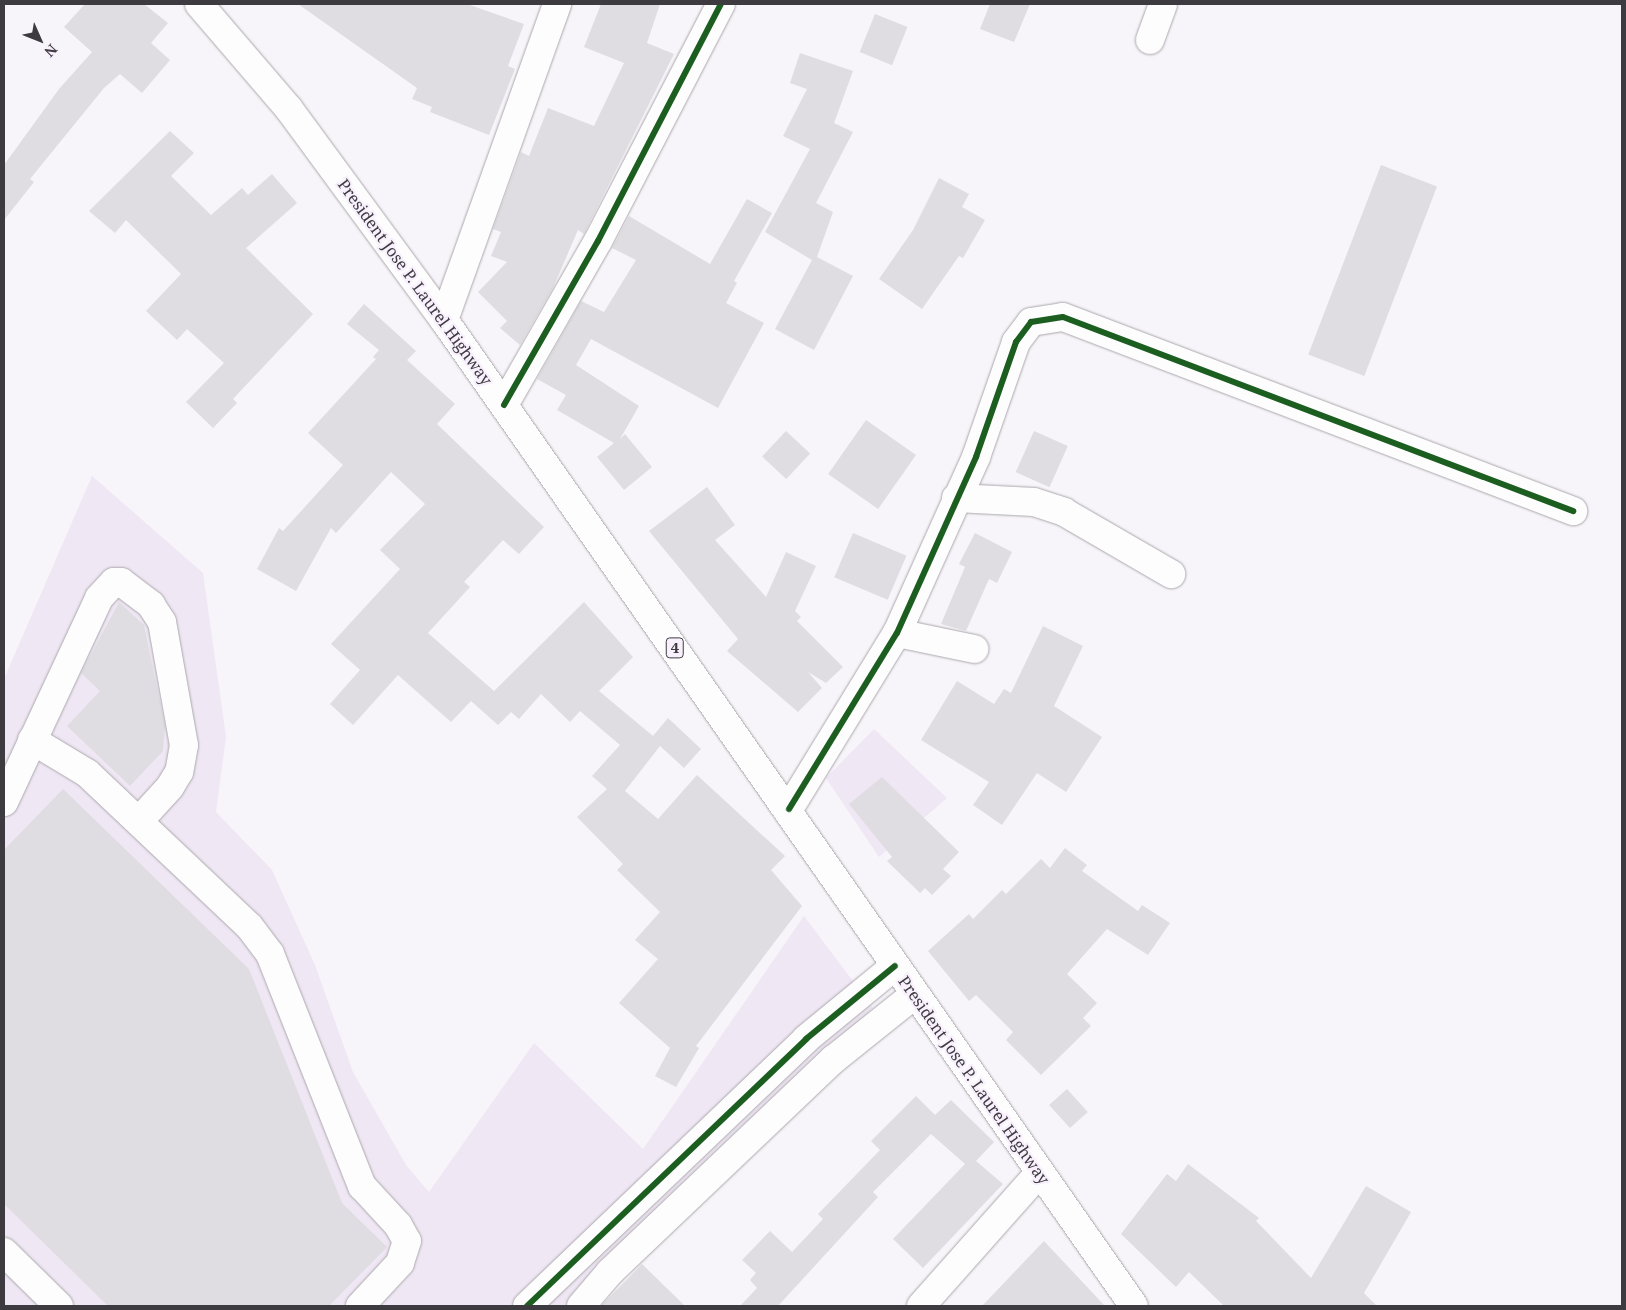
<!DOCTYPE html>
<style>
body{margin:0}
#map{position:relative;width:1626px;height:1310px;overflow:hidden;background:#f7f4fa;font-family:"Noto Serif",serif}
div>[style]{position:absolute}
.built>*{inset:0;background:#efe7f4}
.building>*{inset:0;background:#dfdde2;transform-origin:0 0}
.roads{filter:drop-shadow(0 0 1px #aba8ac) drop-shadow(0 0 1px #aba8ac)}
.minor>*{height:28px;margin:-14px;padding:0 14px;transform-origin:14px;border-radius:14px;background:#fefdfe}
.highway>*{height:28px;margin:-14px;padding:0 14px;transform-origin:14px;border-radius:14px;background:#fefdfe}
.cycleway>*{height:6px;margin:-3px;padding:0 3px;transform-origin:3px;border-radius:3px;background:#1b5e20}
span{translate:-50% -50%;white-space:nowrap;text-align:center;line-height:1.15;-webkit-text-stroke:4.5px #f8f1fd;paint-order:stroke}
.shield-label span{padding:1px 4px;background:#f8f1fd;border:1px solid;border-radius:4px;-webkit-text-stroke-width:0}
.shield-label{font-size:15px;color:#3e3b40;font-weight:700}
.street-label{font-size:16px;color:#3e3b40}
.frame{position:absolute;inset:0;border:5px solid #3e3b40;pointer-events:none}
.north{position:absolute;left:15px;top:15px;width:50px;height:50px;-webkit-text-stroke:4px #f8f1fd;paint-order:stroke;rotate:134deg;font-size:14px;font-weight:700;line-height:20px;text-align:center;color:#3e3b40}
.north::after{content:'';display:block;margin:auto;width:18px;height:22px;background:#3e3b40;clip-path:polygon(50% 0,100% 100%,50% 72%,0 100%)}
</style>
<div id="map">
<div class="built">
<div style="clip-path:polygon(92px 476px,203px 573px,226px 737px,216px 812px,272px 870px,315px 965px,353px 1072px,406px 1165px,429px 1192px,534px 1043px,643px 1149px,804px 916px,873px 1008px,578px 1287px,565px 1306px,4px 1306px,4px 679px)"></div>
<div style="clip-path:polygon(874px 729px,947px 798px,879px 857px,826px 778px)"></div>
</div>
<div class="building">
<div style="clip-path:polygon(85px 4px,144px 4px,168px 23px,151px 43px,170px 60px,142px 93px,120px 74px,104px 88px,30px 179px,34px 182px,4px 220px,4px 165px,59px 89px,92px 52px,64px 27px)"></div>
<div style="clip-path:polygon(298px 4px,467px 4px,524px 24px,508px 66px,515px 69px,489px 135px,430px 112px,432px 107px,412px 99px,417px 88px)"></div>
<div style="clip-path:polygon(601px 4px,660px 4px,647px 43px,674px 54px,584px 234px,578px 230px,553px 288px,520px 345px,500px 328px,507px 321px,478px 292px,507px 262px,491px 256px,501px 232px,493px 229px,521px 152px,529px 156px,548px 108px,594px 126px,624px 63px,584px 47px)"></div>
<div style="clip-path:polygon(990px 4px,1030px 4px,1014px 42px,980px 29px)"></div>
<div style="left:875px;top:14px;width:35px;height:41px;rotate:22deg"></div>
<div style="clip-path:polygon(800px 53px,853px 71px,834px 123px,853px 132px,816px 203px,833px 212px,817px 257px,853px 276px,814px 350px,775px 329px,812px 260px,765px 232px,810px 149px,783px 136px,807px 89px,790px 83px)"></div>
<div style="clip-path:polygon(170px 131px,194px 153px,171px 176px,211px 215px,242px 188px,248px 195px,272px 174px,297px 203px,246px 248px,313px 314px,233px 399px,237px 403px,213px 428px,186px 402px,224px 363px,187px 329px,177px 340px,146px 311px,181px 274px,126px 220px,115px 233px,89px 211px)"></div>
<div style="left:1381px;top:165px;width:60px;height:203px;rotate:21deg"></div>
<div style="clip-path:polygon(939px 178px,969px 194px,962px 207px,985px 220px,963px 258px,959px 256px,922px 309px,879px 279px,913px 230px)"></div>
<div style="clip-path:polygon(747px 199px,772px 213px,734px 281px,737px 283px,726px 303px,764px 323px,718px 408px,591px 339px,576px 365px,639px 406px,620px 439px,625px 434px,652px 467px,624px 490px,597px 457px,614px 443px,557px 410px,566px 395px,537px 379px,581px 301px,604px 312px,636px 260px,612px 248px,629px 216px,710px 264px)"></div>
<div style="clip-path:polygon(364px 304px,416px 351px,407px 360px,455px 404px,437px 424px,544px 527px,519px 554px,503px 540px,464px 582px,470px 587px,428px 633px,494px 691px,584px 602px,633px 657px,599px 691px,653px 736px,668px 718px,701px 749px,684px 768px,660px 746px,625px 791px,658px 819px,697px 775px,785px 856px,771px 870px,802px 906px,696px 1046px,699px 1048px,676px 1087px,655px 1076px,670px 1048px,619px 1003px,658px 959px,635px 940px,660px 912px,617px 870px,623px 864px,577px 817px,607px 789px,592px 776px,620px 745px,580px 711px,570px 722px,541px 694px,519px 719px,511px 712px,498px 725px,471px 701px,451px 722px,398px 675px,353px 725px,330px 704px,360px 670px,331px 644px,400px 569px,380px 550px,425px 504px,391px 472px,336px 533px,331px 528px,296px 591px,257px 569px,279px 528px,283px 531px,343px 465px,308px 433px,376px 359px,373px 357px,379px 350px,347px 324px)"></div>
<div style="left:866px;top:420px;width:61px;height:66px;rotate:35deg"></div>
<div style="left:786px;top:431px;width:33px;height:35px;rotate:43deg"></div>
<div style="left:1034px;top:431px;width:37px;height:45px;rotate:24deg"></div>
<div style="clip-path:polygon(707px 487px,735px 525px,715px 540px,766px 597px,786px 552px,816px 566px,795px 611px,801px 617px,797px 621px,843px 667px,826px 683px,808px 672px,822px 688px,798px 712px,727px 651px,738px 639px,649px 531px)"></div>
<div style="left:853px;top:533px;width:58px;height:48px;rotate:23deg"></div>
<div style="clip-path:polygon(975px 533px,1012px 552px,997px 583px,989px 579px,966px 631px,941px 624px,965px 567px,959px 564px)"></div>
<div style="clip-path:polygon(119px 602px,144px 625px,165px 726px,163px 751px,130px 786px,67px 726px,100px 691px,81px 673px)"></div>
<div style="clip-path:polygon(1043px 626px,1083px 646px,1054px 706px,1102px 737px,1066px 792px,1037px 773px,1002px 825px,973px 805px,989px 782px,921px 740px,957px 681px,994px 704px,1004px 689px,1011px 693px)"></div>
<div style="clip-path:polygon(882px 777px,959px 852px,943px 869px,951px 876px,932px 895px,925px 888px,920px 893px,887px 861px,892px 857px,849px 804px)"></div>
<div style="clip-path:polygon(63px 789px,249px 969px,342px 1203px,387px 1247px,329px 1306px,108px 1306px,4px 1204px,4px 850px)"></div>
<div style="clip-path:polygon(1065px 848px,1087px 865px,1082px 871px,1138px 911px,1142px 905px,1170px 923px,1148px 955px,1107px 929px,1067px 974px,1097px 1003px,1083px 1018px,1091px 1026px,1041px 1075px,1006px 1040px,1013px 1032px,976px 995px,969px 1001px,928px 951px,969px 914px,973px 919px,1002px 890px,1006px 894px,1041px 859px,1050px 868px)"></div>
<div style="left:1067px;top:1089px;width:31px;height:24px;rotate:48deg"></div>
<div style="clip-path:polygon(916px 1096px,935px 1115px,951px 1100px,994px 1142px,976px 1161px,1003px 1184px,923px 1268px,893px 1239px,965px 1164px,931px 1134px,873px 1192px,878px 1197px,778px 1306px,740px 1306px,757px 1288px,750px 1280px,756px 1273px,742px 1260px,770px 1231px,792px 1252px,823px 1219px,818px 1214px,880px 1150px,871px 1141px)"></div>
<div style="clip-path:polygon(1188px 1164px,1259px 1218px,1256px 1221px,1311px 1278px,1366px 1186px,1411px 1212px,1364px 1293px,1377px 1306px,1224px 1306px,1189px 1272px,1176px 1287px,1121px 1234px,1167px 1174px,1176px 1181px)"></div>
<div style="clip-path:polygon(1044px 1241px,1105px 1306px,982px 1306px)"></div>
<div style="clip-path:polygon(642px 1264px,685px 1306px,601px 1306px)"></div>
</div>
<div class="roads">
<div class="minor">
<div style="left:1150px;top:40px;width:38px;rotate:-70deg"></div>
<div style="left:444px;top:320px;width:336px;rotate:-70.3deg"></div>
<div style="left:504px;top:405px;width:189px;rotate:-60.2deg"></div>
<div style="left:598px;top:241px;width:267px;rotate:-62.6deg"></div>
<div style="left:956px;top:498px;width:78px;rotate:2.9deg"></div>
<div style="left:1034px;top:502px;width:32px;rotate:18deg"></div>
<div style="left:1064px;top:512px;width:124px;rotate:30.1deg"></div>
<div style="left:897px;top:633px;width:79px;rotate:11.7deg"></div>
<div style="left:32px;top:740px;width:64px;rotate:31deg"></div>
<div style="left:87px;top:773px;width:223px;rotate:43.4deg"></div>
<div style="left:249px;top:926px;width:35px;rotate:53deg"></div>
<div style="left:270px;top:954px;width:250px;rotate:68.4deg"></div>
<div style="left:362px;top:1186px;width:53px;rotate:47.3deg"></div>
<div style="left:398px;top:1225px;width:18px;rotate:61deg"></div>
<div style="left:407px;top:1241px;width:23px;rotate:108deg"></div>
<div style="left:400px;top:1263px;width:59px;rotate:132.9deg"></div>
<div style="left:4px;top:802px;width:225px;rotate:-65deg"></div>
<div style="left:99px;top:598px;width:22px;rotate:-47deg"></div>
<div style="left:114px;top:582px;width:7px"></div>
<div style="left:121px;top:582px;width:38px;rotate:37deg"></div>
<div style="left:151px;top:605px;width:20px;rotate:57deg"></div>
<div style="left:162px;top:622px;width:125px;rotate:79.9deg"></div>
<div style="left:184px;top:745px;width:27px;rotate:100deg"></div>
<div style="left:179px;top:772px;width:17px;rotate:121deg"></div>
<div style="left:170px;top:787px;width:46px;rotate:132.4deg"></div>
<div style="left:789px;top:809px;width:206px;rotate:-58.5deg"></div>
<div style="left:897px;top:633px;width:193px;rotate:-65.8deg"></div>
<div style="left:976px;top:457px;width:122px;rotate:-70.8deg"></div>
<div style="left:1016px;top:342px;width:25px;rotate:-53deg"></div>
<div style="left:1031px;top:322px;width:32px;rotate:-9deg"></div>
<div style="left:1063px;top:317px;width:546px;rotate:20.83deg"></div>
<div style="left:4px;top:1252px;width:77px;rotate:44.5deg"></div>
<div style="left:527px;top:1306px;width:386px;rotate:-43.7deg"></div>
<div style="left:806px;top:1039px;width:115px;rotate:-39.4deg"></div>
<div style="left:581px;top:1306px;width:45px;rotate:-49.5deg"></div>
<div style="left:610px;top:1272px;width:309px;rotate:-43.6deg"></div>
<div style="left:834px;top:1059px;width:102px;rotate:-38.7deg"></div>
<div style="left:921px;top:1306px;width:178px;rotate:-48.4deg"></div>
</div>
<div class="highway">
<div style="left:199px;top:4px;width:138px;rotate:49.4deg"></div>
<div style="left:289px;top:109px;width:262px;rotate:53.7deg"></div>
<div style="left:444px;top:320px;width:1203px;rotate:55.02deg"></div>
</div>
</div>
<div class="cycleway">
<div style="left:504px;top:405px;width:189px;rotate:-60.2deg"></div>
<div style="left:598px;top:241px;width:267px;rotate:-62.6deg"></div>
<div style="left:789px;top:809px;width:206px;rotate:-58.5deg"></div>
<div style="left:897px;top:633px;width:193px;rotate:-65.8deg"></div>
<div style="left:976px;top:457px;width:122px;rotate:-70.8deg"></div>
<div style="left:1016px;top:342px;width:25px;rotate:-53deg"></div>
<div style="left:1031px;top:322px;width:32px;rotate:-9deg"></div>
<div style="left:1063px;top:317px;width:546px;rotate:20.83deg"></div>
<div style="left:527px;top:1306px;width:386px;rotate:-43.7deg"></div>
<div style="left:806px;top:1039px;width:115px;rotate:-39.4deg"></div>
</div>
<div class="shield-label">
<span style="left:675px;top:648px">4</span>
</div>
<div class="street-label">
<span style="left:415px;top:282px;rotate:54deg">President Jose P. Laurel Highway</span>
<span style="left:974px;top:1080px;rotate:55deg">President Jose P. Laurel Highway</span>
</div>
<div class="frame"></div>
<div class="north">N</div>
</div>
